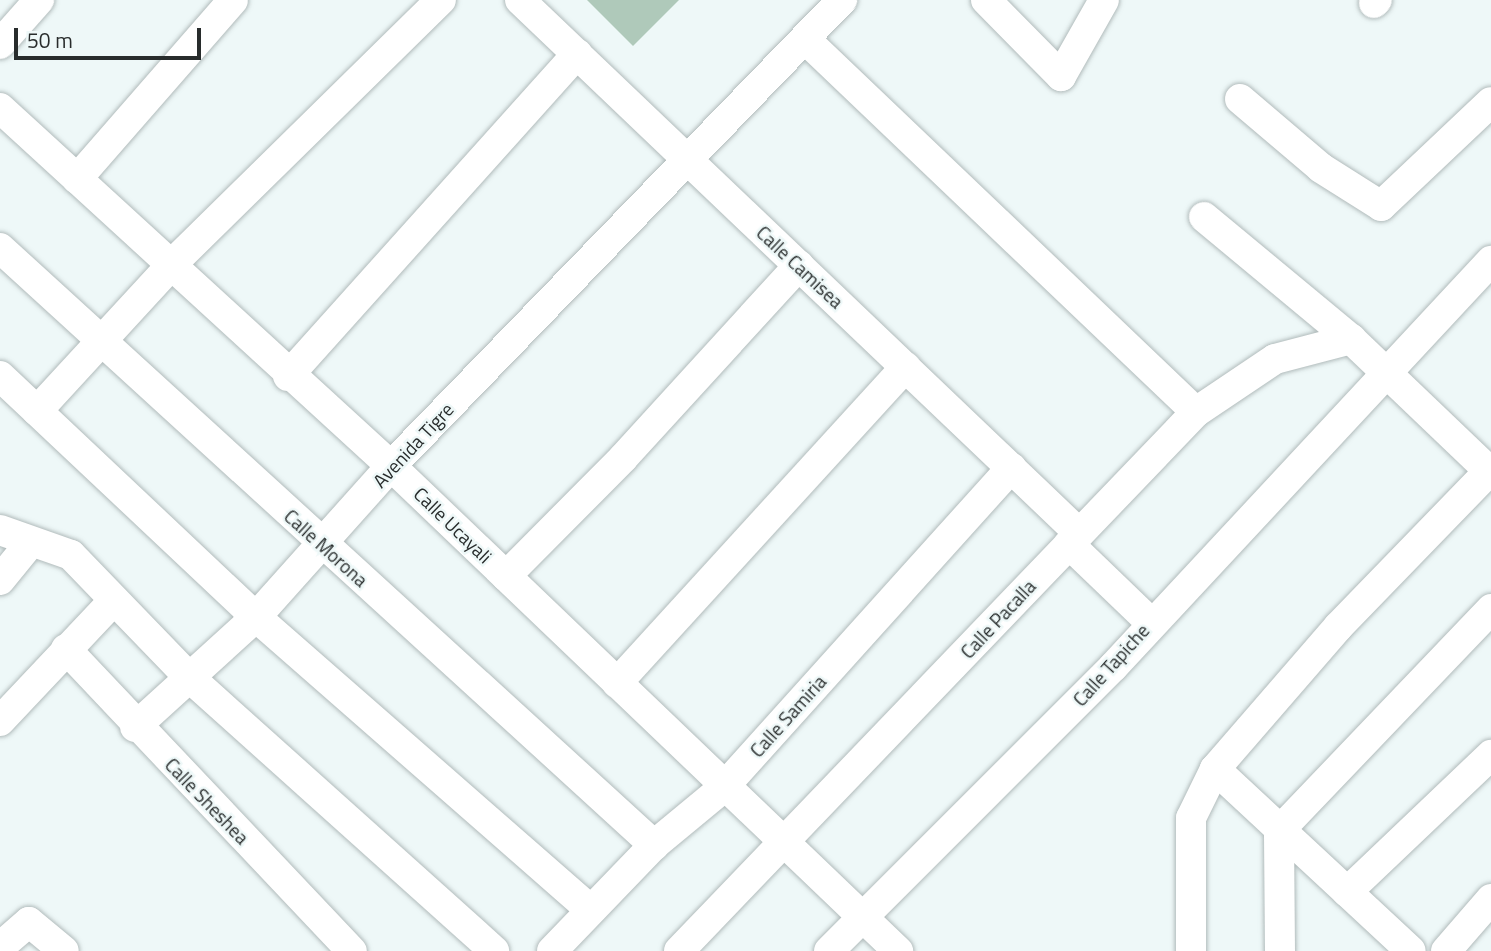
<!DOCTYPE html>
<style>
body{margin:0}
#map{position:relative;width:1491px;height:951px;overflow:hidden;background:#eef8f8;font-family:"Titillium Web",sans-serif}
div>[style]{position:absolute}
.green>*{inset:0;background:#afc9ba}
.roads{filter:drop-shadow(0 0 2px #b1bbbb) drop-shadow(0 0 2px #b1bbbb)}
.minor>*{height:30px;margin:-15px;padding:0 15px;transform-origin:15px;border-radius:15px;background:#fff}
span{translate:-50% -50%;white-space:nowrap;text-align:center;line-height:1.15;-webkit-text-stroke:5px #eef8f8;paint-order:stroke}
.street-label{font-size:19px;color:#282c2c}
.scale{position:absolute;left:14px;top:28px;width:187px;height:32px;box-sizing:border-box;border:4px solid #282c2c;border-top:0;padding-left:9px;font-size:21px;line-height:24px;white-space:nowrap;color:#282c2c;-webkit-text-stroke:5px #eef8f8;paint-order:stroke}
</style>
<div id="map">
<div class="green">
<div style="clip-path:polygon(587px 0,679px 0,633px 46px)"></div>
</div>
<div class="roads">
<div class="minor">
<div style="left:520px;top:0;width:772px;rotate:43.64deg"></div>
<div style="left:986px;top:0;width:107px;rotate:45.4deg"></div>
<div style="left:1061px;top:76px;width:87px;rotate:-60.5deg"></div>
<div style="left:1374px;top:3px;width:4px;rotate:-45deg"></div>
<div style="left:805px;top:39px;width:540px;rotate:43.65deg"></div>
<div style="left:0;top:44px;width:59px;rotate:-48.4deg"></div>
<div style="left:1240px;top:99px;width:106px;rotate:40.4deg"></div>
<div style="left:1321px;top:168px;width:71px;rotate:32.3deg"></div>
<div style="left:1381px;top:206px;width:151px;rotate:-43.4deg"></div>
<div style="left:0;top:108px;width:530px;rotate:42.48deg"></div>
<div style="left:391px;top:466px;width:702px;rotate:43.73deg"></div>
<div style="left:77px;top:179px;width:237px;rotate:-48.9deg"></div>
<div style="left:1204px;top:217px;width:191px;rotate:39.7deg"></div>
<div style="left:1351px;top:339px;width:194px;rotate:43.7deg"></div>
<div style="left:0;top:248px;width:886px;rotate:42.39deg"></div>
<div style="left:0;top:376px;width:352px;rotate:43.3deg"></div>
<div style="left:256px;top:617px;width:445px;rotate:41.2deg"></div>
<div style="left:288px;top:376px;width:433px;rotate:-48.1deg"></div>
<div style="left:37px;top:411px;width:200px;rotate:-47.4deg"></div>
<div style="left:172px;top:264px;width:377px;rotate:-44.5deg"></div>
<div style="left:0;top:530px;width:75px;rotate:19.4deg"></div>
<div style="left:71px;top:555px;width:170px;rotate:46deg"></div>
<div style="left:189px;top:677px;width:410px;rotate:41.9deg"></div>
<div style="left:1069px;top:544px;width:112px;rotate:43.9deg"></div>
<div style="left:506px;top:576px;width:166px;rotate:-45.2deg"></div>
<div style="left:623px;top:458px;width:261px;rotate:-47.6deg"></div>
<div style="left:0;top:580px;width:49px;rotate:-50.8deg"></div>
<div style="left:66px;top:649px;width:416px;rotate:46.6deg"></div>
<div style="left:617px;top:683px;width:428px;rotate:-47.6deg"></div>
<div style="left:0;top:721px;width:166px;rotate:-46.7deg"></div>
<div style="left:135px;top:727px;width:164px;rotate:-42.3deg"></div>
<div style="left:256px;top:617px;width:203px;rotate:-48.2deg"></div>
<div style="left:391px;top:466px;width:649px;rotate:-45.94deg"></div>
<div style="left:1215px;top:769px;width:267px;rotate:42.9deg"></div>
<div style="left:1347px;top:892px;width:199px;rotate:-43.6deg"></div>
<div style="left:0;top:947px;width:38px;rotate:-41deg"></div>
<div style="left:29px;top:922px;width:45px;rotate:39.6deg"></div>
<div style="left:552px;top:951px;width:147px;rotate:-46.1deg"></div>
<div style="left:654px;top:845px;width:89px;rotate:-39.6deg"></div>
<div style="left:723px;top:788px;width:431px;rotate:-48deg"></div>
<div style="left:679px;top:951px;width:747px;rotate:-46.19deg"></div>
<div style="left:1196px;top:412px;width:95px;rotate:-33.9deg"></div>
<div style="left:1275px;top:359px;width:79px;rotate:-14.7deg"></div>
<div style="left:829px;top:951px;width:402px;rotate:-45deg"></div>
<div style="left:1113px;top:667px;width:555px;rotate:-47.05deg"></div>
<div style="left:1191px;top:951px;width:133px;rotate:-90deg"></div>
<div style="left:1191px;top:818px;width:55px;rotate:-63.9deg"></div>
<div style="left:1215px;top:769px;width:188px;rotate:-49.1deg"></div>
<div style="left:1338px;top:627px;width:220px;rotate:-45.9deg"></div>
<div style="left:1280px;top:951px;width:120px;rotate:-90.5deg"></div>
<div style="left:1279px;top:831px;width:307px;rotate:-46.3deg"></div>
<div style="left:1446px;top:951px;width:69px;rotate:-49.1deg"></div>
</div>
</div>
<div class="street-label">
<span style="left:800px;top:267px;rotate:43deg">Calle Camisea</span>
<span style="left:413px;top:445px;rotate:-47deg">Avenida Tigre</span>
<span style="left:453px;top:525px;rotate:44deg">Calle Ucayali</span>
<span style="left:326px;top:548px;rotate:42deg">Calle Morona</span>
<span style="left:998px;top:619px;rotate:-47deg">Calle Pacalla</span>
<span style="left:1111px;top:665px;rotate:-48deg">Calle Tapiche</span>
<span style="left:788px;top:716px;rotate:-48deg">Calle Samiria</span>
<span style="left:207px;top:801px;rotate:46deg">Calle Sheshea</span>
</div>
<div class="scale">50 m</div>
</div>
